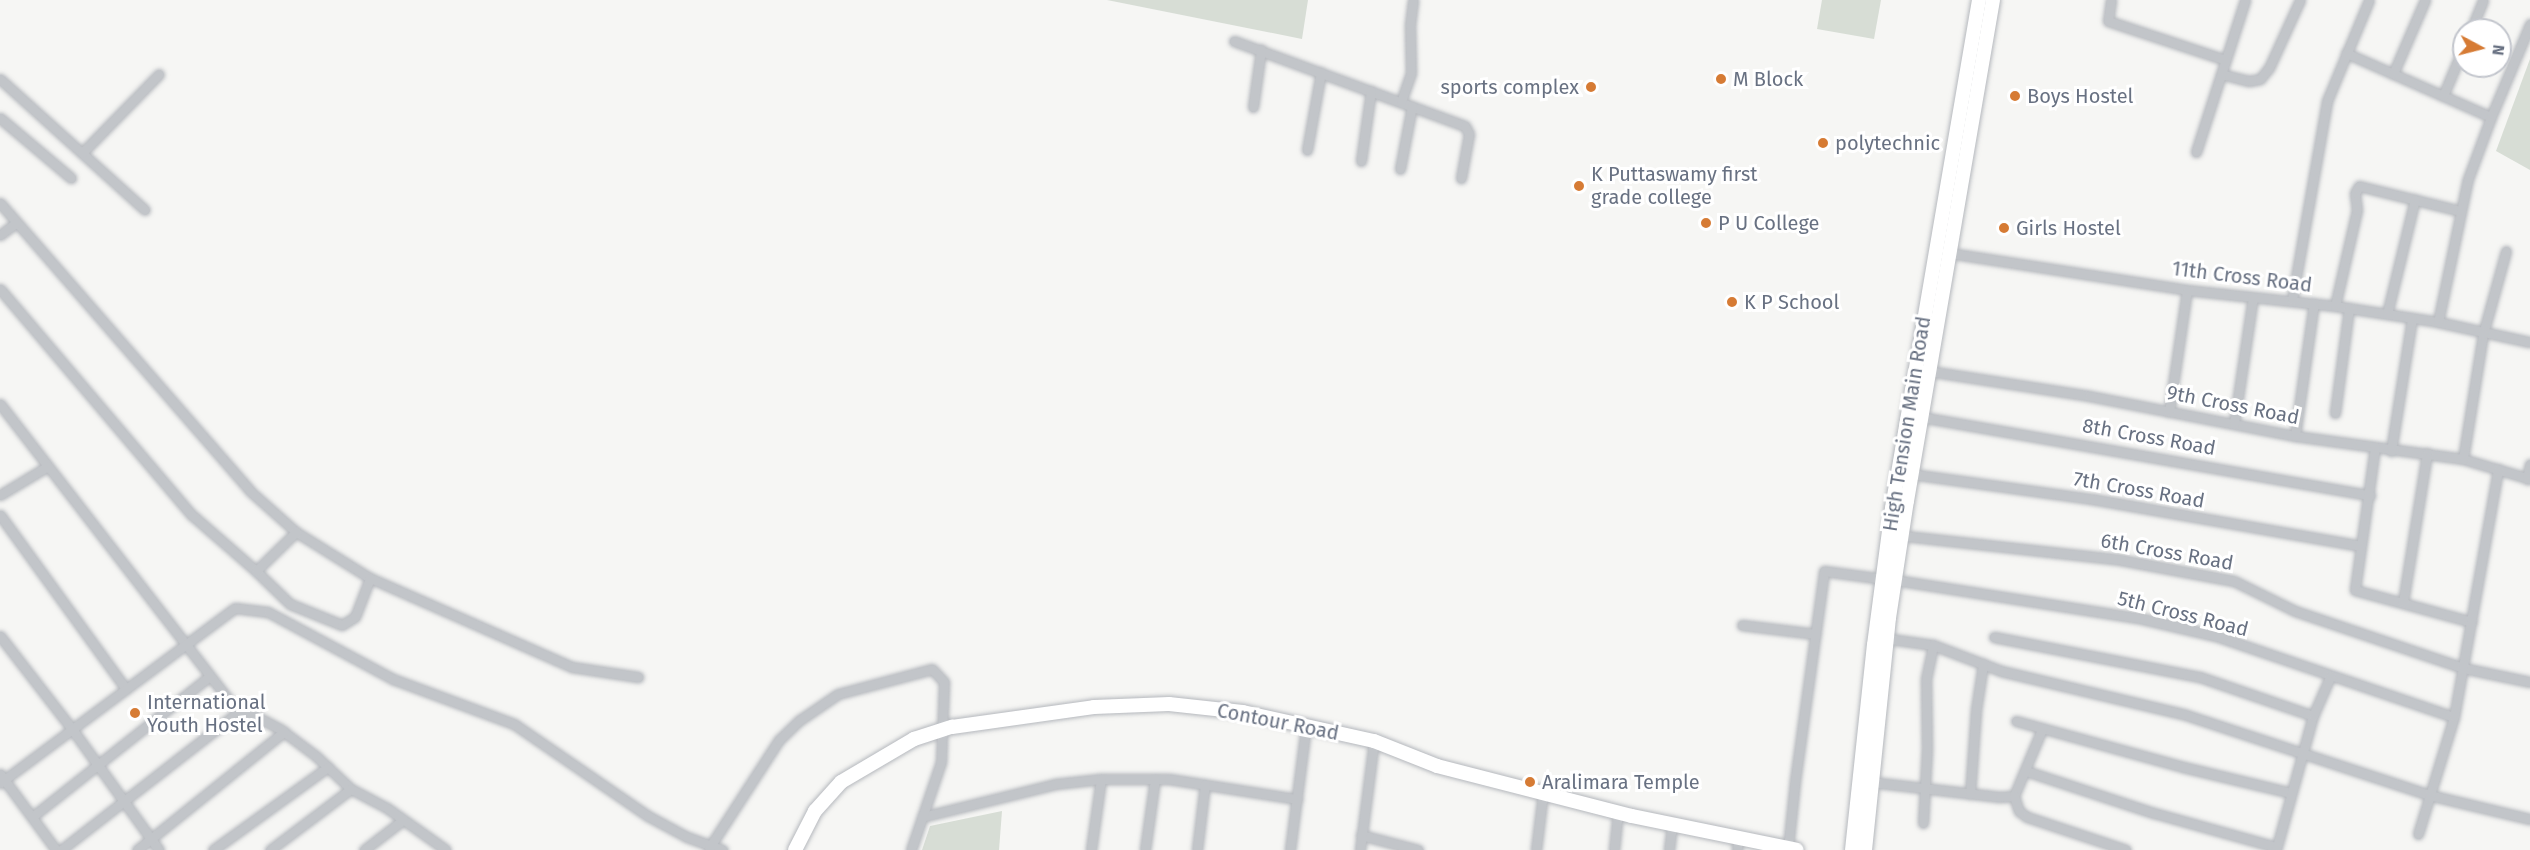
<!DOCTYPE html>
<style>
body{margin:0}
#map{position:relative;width:2530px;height:850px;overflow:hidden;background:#f6f6f4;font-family:"Fira Sans",sans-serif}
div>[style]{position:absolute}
.green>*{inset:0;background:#d7ddd5}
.roads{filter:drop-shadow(0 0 2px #b5b8bd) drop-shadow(0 0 2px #b5b8bd)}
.street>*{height:9px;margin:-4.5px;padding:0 4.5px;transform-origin:4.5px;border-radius:4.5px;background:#c2c5c9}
.secondary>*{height:14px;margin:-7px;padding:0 7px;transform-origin:7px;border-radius:7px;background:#fff}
.dots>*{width:16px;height:16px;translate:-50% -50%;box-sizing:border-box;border:3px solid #fff;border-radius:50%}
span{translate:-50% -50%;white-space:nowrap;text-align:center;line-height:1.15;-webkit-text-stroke:6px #fff;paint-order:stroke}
.poi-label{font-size:20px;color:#687182}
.left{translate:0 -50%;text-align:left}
.right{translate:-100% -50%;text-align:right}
.street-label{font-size:20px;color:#687182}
.north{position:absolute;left:2452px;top:18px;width:60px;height:60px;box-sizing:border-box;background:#fff;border:2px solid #c3c6cd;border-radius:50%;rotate:97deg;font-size:16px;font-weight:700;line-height:24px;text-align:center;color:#687182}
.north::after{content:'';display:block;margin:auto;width:21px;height:27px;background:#d67b34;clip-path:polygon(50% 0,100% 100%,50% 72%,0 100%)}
</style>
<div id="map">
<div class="green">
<div style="clip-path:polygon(1107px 0,1308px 0,1302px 39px)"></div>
<div style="clip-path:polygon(1822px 0,1881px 0,1874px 39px,1817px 29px)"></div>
<div style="clip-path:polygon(2530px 59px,2530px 170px,2496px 151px)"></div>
<div style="clip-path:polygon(1002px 811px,999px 850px,922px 850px,930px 826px)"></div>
</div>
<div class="roads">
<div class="street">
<div style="left:2111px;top:0;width:21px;rotate:98deg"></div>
<div style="left:2108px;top:21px;width:124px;rotate:18.3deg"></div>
<div style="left:2471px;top:30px;width:32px;rotate:-68deg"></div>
<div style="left:1234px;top:41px;width:246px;rotate:20.2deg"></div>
<div style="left:1465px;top:126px;width:9px;rotate:63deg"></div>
<div style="left:1469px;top:134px;width:45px;rotate:100.3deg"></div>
<div style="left:2346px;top:53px;width:158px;rotate:23.8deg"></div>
<div style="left:2221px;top:74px;width:29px;rotate:14deg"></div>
<div style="left:2249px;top:81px;width:11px;rotate:-10deg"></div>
<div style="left:2260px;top:79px;width:14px;rotate:-51deg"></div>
<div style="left:2269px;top:68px;width:75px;rotate:-65.5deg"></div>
<div style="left:2393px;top:74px;width:81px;rotate:-66.6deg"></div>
<div style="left:0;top:79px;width:195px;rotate:42.1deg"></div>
<div style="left:2443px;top:96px;width:54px;rotate:-67.2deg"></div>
<div style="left:1401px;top:102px;width:31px;rotate:-71deg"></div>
<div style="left:1411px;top:73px;width:48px;rotate:-91.2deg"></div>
<div style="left:1410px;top:25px;width:25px;rotate:-83deg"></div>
<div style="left:1253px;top:107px;width:58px;rotate:-82deg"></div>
<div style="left:0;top:118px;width:93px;rotate:40.2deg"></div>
<div style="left:1307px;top:150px;width:79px;rotate:-79.8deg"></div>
<div style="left:2196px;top:152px;width:160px;rotate:-72.1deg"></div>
<div style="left:82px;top:153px;width:110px;rotate:-45.7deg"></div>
<div style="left:1361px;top:161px;width:71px;rotate:-81.9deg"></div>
<div style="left:1400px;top:169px;width:64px;rotate:-79.2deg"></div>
<div style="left:0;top:203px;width:381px;rotate:49deg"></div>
<div style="left:250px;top:491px;width:62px;rotate:41.7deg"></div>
<div style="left:296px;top:532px;width:87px;rotate:31.9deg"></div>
<div style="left:370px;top:578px;width:221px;rotate:23.8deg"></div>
<div style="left:572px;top:667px;width:67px;rotate:8.6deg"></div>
<div style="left:0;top:235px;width:20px;rotate:-37deg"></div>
<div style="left:1949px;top:253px;width:241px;rotate:8.8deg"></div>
<div style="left:2187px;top:290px;width:149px;rotate:6.2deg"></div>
<div style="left:2335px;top:306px;width:104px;rotate:8.8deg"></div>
<div style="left:2438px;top:322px;width:94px;rotate:12.3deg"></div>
<div style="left:0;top:289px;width:297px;rotate:49.7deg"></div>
<div style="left:192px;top:515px;width:85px;rotate:41.2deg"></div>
<div style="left:256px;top:571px;width:47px;rotate:44.1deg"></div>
<div style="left:290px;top:604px;width:56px;rotate:22deg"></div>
<div style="left:342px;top:625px;width:15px;rotate:-32deg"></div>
<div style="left:355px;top:617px;width:42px;rotate:-69deg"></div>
<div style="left:2292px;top:300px;width:202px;rotate:-80deg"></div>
<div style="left:2327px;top:101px;width:109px;rotate:-67.4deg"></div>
<div style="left:2335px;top:306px;width:98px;rotate:-77.1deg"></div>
<div style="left:2357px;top:210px;width:17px;rotate:-97deg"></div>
<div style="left:2355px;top:193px;width:8px;rotate:-60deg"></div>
<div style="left:2359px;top:186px;width:105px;rotate:13.8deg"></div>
<div style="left:2387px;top:314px;width:118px;rotate:-76.3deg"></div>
<div style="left:2438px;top:322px;width:146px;rotate:-78.2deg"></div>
<div style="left:2468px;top:179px;width:66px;rotate:-69.6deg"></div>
<div style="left:2491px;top:117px;width:101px;rotate:-67.2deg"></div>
<div style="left:1928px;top:371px;width:163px;rotate:8.8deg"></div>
<div style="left:2089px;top:396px;width:210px;rotate:11deg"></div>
<div style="left:2295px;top:436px;width:170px;rotate:7.8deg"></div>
<div style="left:2463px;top:459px;width:70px;rotate:16.6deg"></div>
<div style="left:0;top:404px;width:378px;rotate:52.3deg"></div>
<div style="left:231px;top:703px;width:55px;rotate:28deg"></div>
<div style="left:280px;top:729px;width:45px;rotate:36.9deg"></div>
<div style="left:316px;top:756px;width:48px;rotate:43.3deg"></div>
<div style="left:351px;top:789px;width:41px;rotate:27.8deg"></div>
<div style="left:387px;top:808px;width:72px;rotate:35.4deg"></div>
<div style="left:2169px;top:412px;width:123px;rotate:-81.6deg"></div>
<div style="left:2335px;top:413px;width:106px;rotate:-82.4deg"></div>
<div style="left:1921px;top:417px;width:456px;rotate:9.9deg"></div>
<div style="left:2234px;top:424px;width:128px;rotate:-81.5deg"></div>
<div style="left:2295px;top:436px;width:134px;rotate:-81.9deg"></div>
<div style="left:2375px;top:447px;width:144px;rotate:98deg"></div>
<div style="left:2355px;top:590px;width:121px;rotate:15.3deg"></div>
<div style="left:2391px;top:451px;width:134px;rotate:-81deg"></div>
<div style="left:2463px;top:459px;width:127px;rotate:-80.9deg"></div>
<div style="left:2483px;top:334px;width:86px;rotate:-74.5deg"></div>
<div style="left:1911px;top:474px;width:183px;rotate:7.9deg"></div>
<div style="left:2092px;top:499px;width:272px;rotate:9.9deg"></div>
<div style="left:2527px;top:479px;width:15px;rotate:-79deg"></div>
<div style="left:0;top:495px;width:56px;rotate:-31.1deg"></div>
<div style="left:0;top:515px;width:215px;rotate:54.1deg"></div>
<div style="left:1896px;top:535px;width:226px;rotate:6.3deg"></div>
<div style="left:2121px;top:560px;width:115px;rotate:10.5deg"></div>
<div style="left:2234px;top:581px;width:68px;rotate:26.2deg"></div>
<div style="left:2295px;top:611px;width:177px;rotate:18.7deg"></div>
<div style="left:2463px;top:668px;width:68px;rotate:11.8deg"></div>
<div style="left:256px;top:571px;width:56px;rotate:-44.3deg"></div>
<div style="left:1895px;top:580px;width:251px;rotate:8.9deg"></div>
<div style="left:2143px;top:619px;width:75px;rotate:13.1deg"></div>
<div style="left:2216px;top:636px;width:251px;rotate:18.8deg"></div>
<div style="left:2403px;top:602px;width:151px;rotate:-80.8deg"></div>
<div style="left:1742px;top:625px;width:74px;rotate:7deg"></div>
<div style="left:0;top:636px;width:118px;rotate:52.3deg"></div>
<div style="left:72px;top:729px;width:149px;rotate:54.3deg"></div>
<div style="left:1994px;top:637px;width:210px;rotate:11deg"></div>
<div style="left:2200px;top:677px;width:120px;rotate:19deg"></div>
<div style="left:1883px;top:638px;width:50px;rotate:8deg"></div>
<div style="left:1933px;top:645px;width:73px;rotate:20.9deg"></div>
<div style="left:2001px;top:671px;width:187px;rotate:13.3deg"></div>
<div style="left:2183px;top:714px;width:259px;rotate:18.2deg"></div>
<div style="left:2429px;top:795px;width:104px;rotate:13.4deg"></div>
<div style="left:2016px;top:721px;width:173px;rotate:15.4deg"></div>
<div style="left:2183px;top:767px;width:111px;rotate:13.5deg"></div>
<div style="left:2026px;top:771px;width:135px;rotate:18.2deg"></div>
<div style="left:2154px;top:813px;width:127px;rotate:15.6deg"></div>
<div style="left:0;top:774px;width:94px;rotate:53.6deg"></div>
<div style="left:1871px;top:782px;width:130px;rotate:6.6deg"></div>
<div style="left:2000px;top:797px;width:14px;rotate:-4deg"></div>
<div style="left:2014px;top:796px;width:73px;rotate:-67.3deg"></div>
<div style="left:0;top:783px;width:293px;rotate:-36.7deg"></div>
<div style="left:235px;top:608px;width:33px;rotate:7deg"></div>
<div style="left:268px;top:612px;width:142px;rotate:28.2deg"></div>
<div style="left:393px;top:679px;width:129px;rotate:20.4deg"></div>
<div style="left:514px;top:724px;width:163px;rotate:34.5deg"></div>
<div style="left:648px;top:816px;width:44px;rotate:28.3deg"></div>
<div style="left:687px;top:837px;width:38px;rotate:20deg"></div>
<div style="left:1970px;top:794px;width:84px;rotate:-85.9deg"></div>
<div style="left:1976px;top:710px;width:47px;rotate:-81.3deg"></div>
<div style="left:2014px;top:796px;width:16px;rotate:72deg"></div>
<div style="left:2019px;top:811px;width:10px;rotate:37deg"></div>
<div style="left:2027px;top:817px;width:104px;rotate:18.4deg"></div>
<div style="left:32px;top:817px;width:227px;rotate:-38.4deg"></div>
<div style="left:922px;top:817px;width:137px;rotate:-13.9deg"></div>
<div style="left:1055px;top:784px;width:46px;rotate:-6.2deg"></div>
<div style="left:1101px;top:779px;width:68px"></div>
<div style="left:1169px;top:779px;width:130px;rotate:8.9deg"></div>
<div style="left:1923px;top:823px;width:75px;rotate:-86.9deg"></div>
<div style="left:1927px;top:748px;width:69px;rotate:-90.8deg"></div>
<div style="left:1926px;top:679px;width:35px;rotate:-78deg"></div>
<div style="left:2418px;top:834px;width:122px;rotate:-72.9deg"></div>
<div style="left:2454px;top:717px;width:252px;rotate:-79.9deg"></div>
<div style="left:1361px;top:835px;width:59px;rotate:14.7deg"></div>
<div style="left:709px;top:848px;width:129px;rotate:-57.1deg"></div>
<div style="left:779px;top:740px;width:29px;rotate:-44deg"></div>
<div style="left:800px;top:720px;width:46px;rotate:-34.4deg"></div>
<div style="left:838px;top:694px;width:97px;rotate:-14.9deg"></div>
<div style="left:932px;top:669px;width:18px;rotate:47deg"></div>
<div style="left:944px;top:682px;width:80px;rotate:92.1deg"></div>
<div style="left:941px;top:762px;width:93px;rotate:108.8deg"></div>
<div style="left:1788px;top:848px;width:67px;rotate:-84deg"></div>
<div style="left:1795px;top:781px;width:212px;rotate:-82.1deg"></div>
<div style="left:1824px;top:571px;width:60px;rotate:7.7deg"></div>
<div style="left:61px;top:850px;width:229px;rotate:-37.9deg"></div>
<div style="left:137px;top:850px;width:189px;rotate:-38.8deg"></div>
<div style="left:213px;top:850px;width:142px;rotate:-35.8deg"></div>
<div style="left:270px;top:850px;width:101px;rotate:-37deg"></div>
<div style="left:364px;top:850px;width:49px;rotate:-37.6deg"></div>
<div style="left:1091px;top:850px;width:72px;rotate:-82deg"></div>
<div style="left:1145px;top:850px;width:72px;rotate:-82deg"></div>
<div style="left:1197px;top:850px;width:66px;rotate:-83.1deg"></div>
<div style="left:1290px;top:850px;width:125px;rotate:-82.6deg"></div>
<div style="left:1360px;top:850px;width:110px;rotate:-82.7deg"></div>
<div style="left:1536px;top:850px;width:57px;rotate:-83deg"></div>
<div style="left:1614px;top:850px;width:38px;rotate:-84deg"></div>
<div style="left:1669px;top:850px;width:26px;rotate:-83deg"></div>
<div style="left:1737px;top:850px;width:12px;rotate:-85deg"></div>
<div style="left:2276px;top:850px;width:139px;rotate:-74.6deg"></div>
<div style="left:2313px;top:716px;width:43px;rotate:-66.4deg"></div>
</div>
<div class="secondary">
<div style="left:795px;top:850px;width:44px;rotate:-62.9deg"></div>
<div style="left:815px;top:811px;width:39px;rotate:-48deg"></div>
<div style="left:841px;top:782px;width:85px;rotate:-30.5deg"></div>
<div style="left:914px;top:739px;width:40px;rotate:-18deg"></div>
<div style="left:952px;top:727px;width:143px;rotate:-8deg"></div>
<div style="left:1094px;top:707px;width:75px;rotate:-2.3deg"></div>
<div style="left:1169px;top:704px;width:74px;rotate:6.2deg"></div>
<div style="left:1243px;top:712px;width:134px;rotate:12.5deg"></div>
<div style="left:1374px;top:741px;width:68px;rotate:21.6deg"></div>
<div style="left:1437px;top:766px;width:201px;rotate:14.4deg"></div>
<div style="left:1632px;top:816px;width:168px;rotate:11.6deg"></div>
<div style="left:1852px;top:850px;width:206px;rotate:-83.9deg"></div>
<div style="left:1874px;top:645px;width:138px;rotate:-82.5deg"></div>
<div style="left:1892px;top:508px;width:515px;rotate:-80.28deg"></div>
<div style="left:1865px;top:850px;width:233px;rotate:-84.1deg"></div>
<div style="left:1889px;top:618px;width:118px;rotate:-81.3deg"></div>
<div style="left:1907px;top:501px;width:508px;rotate:-80.26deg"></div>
</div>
</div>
<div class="dots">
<div style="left:1721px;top:79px;background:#d67b34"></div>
<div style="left:1591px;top:87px;background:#d67b34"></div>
<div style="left:2015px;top:96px;background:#d67b34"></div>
<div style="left:1823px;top:143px;background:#d67b34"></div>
<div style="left:1579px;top:186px;background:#d67b34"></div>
<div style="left:1706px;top:223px;background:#d67b34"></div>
<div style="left:2004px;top:228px;background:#d67b34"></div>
<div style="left:1732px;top:302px;background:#d67b34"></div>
<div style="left:135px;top:713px;background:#d67b34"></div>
<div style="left:1530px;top:782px;background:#d67b34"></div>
</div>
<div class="poi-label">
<span class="left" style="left:1733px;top:79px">M Block</span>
<span class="right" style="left:1579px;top:87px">sports complex</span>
<span class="left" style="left:2027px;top:96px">Boys Hostel</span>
<span class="left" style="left:1835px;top:143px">polytechnic</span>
<span class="left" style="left:1591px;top:186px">K Puttaswamy first<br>grade college</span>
<span class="left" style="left:1718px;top:223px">P U College</span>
<span class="left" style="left:2016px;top:228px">Girls Hostel</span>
<span class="left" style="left:1744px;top:302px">K P School</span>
<span class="left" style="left:147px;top:714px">International<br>Youth Hostel</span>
<span class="left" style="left:1542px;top:782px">Aralimara Temple</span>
</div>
<div class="street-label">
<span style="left:2242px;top:277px;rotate:7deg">11th Cross Road</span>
<span style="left:2233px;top:405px;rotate:11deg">9th Cross Road</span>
<span style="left:1907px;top:424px;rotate:-81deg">High Tension Main Road</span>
<span style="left:2149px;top:437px;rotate:10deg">8th Cross Road</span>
<span style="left:2139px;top:490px;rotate:10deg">7th Cross Road</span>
<span style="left:2167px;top:552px;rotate:10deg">6th Cross Road</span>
<span style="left:2183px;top:614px;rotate:14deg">5th Cross Road</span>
<span style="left:1278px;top:722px;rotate:11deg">Contour Road</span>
</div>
<div class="north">N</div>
</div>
